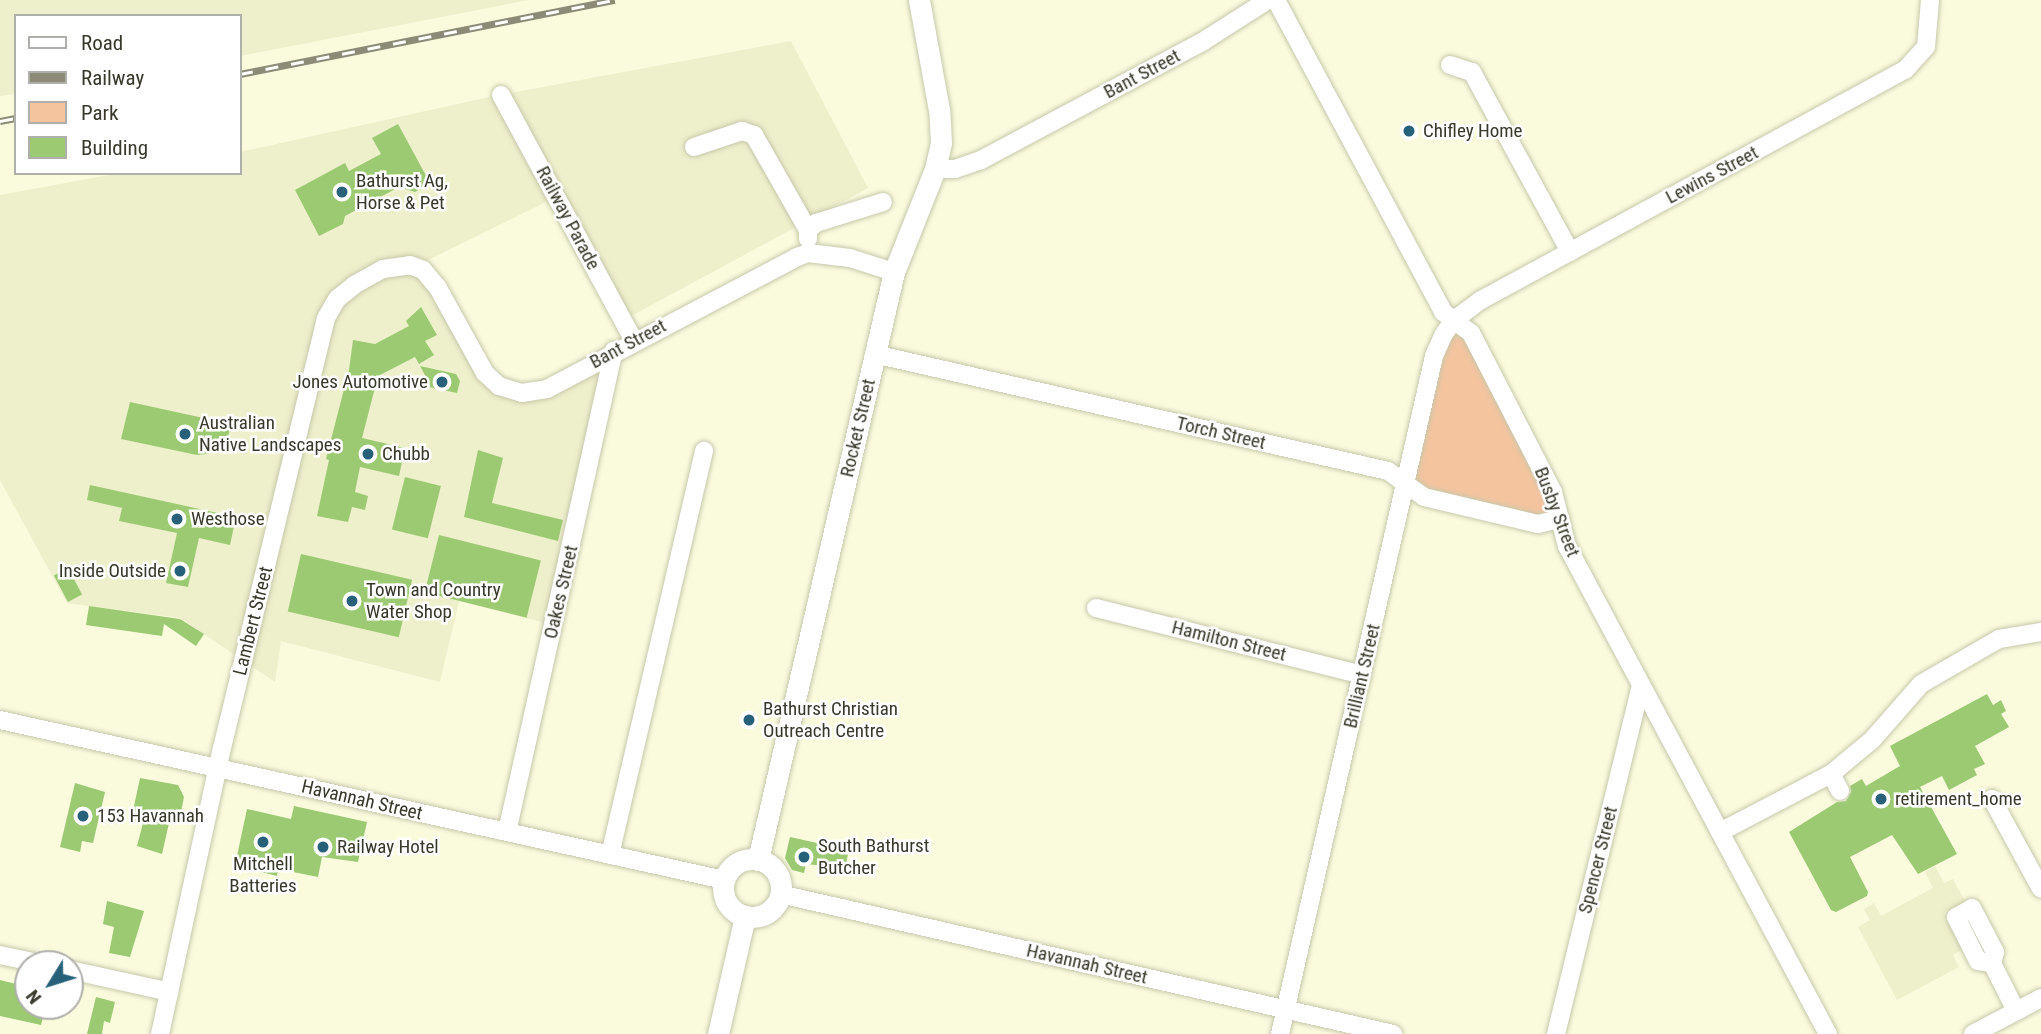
<!DOCTYPE html>
<style>
body{margin:0}
#map{position:relative;width:2041px;height:1034px;overflow:hidden;background:#fafadd;font-family:"Roboto Condensed",sans-serif}
div>[style]{position:absolute}
.built>*{inset:0;background:#eeefcb}
.green>*{inset:0;background:#f4c49f}
.building>*{inset:0;background:#9bca72;transform-origin:0 0}
.roads{filter:drop-shadow(0 0 2px #c7c8ac) drop-shadow(0 0 2px #c7c8ac)}
.minor>*{height:18px;margin:-9px;padding:0 9px;transform-origin:9px;border-radius:9px;background:#fff}
.major>*{height:21px;margin:-10.5px;padding:0 10.5px;transform-origin:10.5px;border-radius:10.5px;background:#fff}
.major>.ring{margin:-10.5px;padding:0;box-sizing:content-box;background:none;border:21px solid #fff;border-radius:50%}
.rail>*{height:7px;margin-top:-3.5px;transform-origin:0;background:repeating-linear-gradient(90deg,#fff 0 13px,#8b8b77 0 26px);box-sizing:border-box;border-block:2px solid #8b8b77}
.dots>*{width:19px;height:19px;translate:-50% -50%;box-sizing:border-box;border:4px solid #fff;border-radius:50%}
span{translate:-50% -50%;white-space:nowrap;text-align:center;line-height:1.15;-webkit-text-stroke:5px #fff;paint-order:stroke}
.street-label{font-size:19px;color:#38382c}
.poi-label{font-size:19px;color:#38382c}
.left{translate:0 -50%;text-align:left}
.right{translate:-100% -50%;text-align:right}
.legend{position:absolute;left:14px;top:14px;width:228px;height:161px;box-sizing:border-box;background:#fff;border:2px solid #afafab;margin:0;padding:9px 12px;list-style:none;font-size:21px;color:#38382c}
.legend li{display:flex;align-items:center;gap:14px;height:35px}
.legend b{width:35px;border:2px solid #afafab}
.north{position:absolute;left:14px;top:950px;width:70px;height:70px;box-sizing:border-box;background:#fff;border:2px solid #afafab;border-radius:50%;rotate:232deg;font-size:19px;font-weight:700;line-height:28px;text-align:center;color:#38382c}
.north::after{content:'';display:block;margin:auto;width:24px;height:32px;background:#266179;clip-path:polygon(50% 0,100% 100%,50% 72%,0 100%)}
</style>
<div id="map">
<div class="built">
<div style="clip-path:polygon(0 0,529px 0,240px 56px,240px 16px,16px 16px,16px 94px,0 96px)"></div>
<div style="clip-path:polygon(791px 41px,868px 188px,622px 321px,556px 197px,416px 266px,477px 360px,522px 393px,614px 351px,553px 625px,459px 601px,440px 682px,281px 641px,275px 682px,180px 618px,67px 603px,0 480px,0 195px,120px 173px,240px 173px,240px 152px,489px 97px)"></div>
<div style="clip-path:polygon(1935px 866px,1944px 883px,1953px 879px,1965px 901px,1944px 913px,1963px 949px,1953px 955px,1959px 967px,1897px 1000px,1858px 927px,1870px 920px,1864px 909px,1874px 903px,1881px 916px,1933px 888px,1925px 872px)"></div>
</div>
<div class="green">
<div style="clip-path:polygon(1453px 321px,1471px 333px,1560px 519px,1538px 524px,1407px 484px,1434px 356px)"></div>
</div>
<div class="building">
<div style="clip-path:polygon(398px 124px,430px 183px,415px 192px,399px 187px,345px 216px,343px 224px,319px 236px,295px 190px,345px 163px,349px 171px,381px 154px,372px 138px)"></div>
<div style="clip-path:polygon(421px 307px,437px 335px,425px 341px,434px 355px,419px 364px,415px 357px,378px 376px,362px 438px,405px 448px,399px 476px,360px 467px,355px 492px,368px 496px,365px 510px,352px 507px,348px 522px,317px 516px,329px 460px,326px 459px,349px 370px,353px 340px,375px 344px,409px 326px,406px 321px)"></div>
<div style="clip-path:polygon(420px 366px,456px 374px,460px 381px,457px 393px,424px 386px,426px 377px)"></div>
<div style="clip-path:polygon(130px 402px,231px 424px,228px 437px,216px 444px,212px 453px,197px 455px,121px 439px)"></div>
<div style="clip-path:polygon(478px 450px,503px 458px,492px 503px,563px 520px,558px 541px,464px 517px)"></div>
<div style="left:405px;top:477px;width:37px;height:54px;rotate:14deg"></div>
<div style="clip-path:polygon(90px 485px,236px 517px,230px 545px,199px 538px,188px 587px,166px 583px,177px 533px,119px 521px,122px 508px,87px 500px)"></div>
<div style="left:439px;top:535px;width:105px;height:59px;rotate:14deg"></div>
<div style="left:301px;top:554px;width:114px;height:59px;rotate:13deg"></div>
<div style="left:68px;top:568px;width:30px;height:16px;rotate:62deg"></div>
<div style="clip-path:polygon(89px 606px,180px 619px,204px 634px,196px 646px,164px 624px,162px 636px,86px 625px)"></div>
<div style="clip-path:polygon(1987px 694px,1993px 705px,2001px 700px,2006px 711px,2001px 714px,2009px 727px,1975px 746px,1985px 764px,1974px 769px,1977px 775px,1949px 790px,1942px 776px,1920px 787px,1957px 854px,1918px 874px,1892px 835px,1850px 857px,1868px 892px,1867px 896px,1836px 912px,1831px 910px,1789px 832px,1837px 802px,1846px 801px,1851px 792px,1850px 786px,1862px 779px,1866px 786px,1900px 766px,1890px 746px)"></div>
<div style="clip-path:polygon(140px 778px,178px 785px,184px 797px,181px 812px,172px 810px,162px 854px,137px 846px,143px 823px,131px 820px)"></div>
<div style="clip-path:polygon(75px 783px,105px 792px,93px 843px,82px 841px,80px 852px,60px 847px)"></div>
<div style="clip-path:polygon(294px 806px,367px 822px,358px 862px,322px 857px,318px 877px,278px 869px,277px 876px,235px 865px,247px 809px,291px 819px)"></div>
<div style="clip-path:polygon(790px 837px,849px 850px,845px 868px,806px 864px,804px 873px,792px 870px,785px 858px)"></div>
<div style="clip-path:polygon(107px 901px,144px 911px,130px 957px,109px 953px,114px 927px,103px 924px)"></div>
<div style="clip-path:polygon(0 980px,28px 987px,24px 1006px,46px 1006px,41px 1025px,0 1016px)"></div>
<div style="clip-path:polygon(96px 997px,115px 1002px,110px 1023px,104px 1021px,102px 1034px,87px 1034px)"></div>
</div>
<div class="roads">
<div class="minor">
<div style="left:1276px;top:0;width:354px;rotate:61.8deg"></div>
<div style="left:1443px;top:312px;width:35px;rotate:37deg"></div>
<div style="left:1471px;top:333px;width:179px;rotate:62.7deg"></div>
<div style="left:1553px;top:492px;width:56px;rotate:75.5deg"></div>
<div style="left:1567px;top:546px;width:553px;rotate:61.86deg"></div>
<div style="left:1450px;top:65px;width:23px;rotate:18deg"></div>
<div style="left:1472px;top:72px;width:205px;rotate:61.4deg"></div>
<div style="left:501px;top:95px;width:280px;rotate:61.6deg"></div>
<div style="left:694px;top:147px;width:51px;rotate:-18.4deg"></div>
<div style="left:742px;top:131px;width:13px;rotate:18deg"></div>
<div style="left:754px;top:135px;width:109px;rotate:60.4deg"></div>
<div style="left:935px;top:169px;width:20px"></div>
<div style="left:955px;top:169px;width:28px;rotate:-19deg"></div>
<div style="left:981px;top:160px;width:251px;rotate:-28.1deg"></div>
<div style="left:1202px;top:42px;width:78px;rotate:-32.5deg"></div>
<div style="left:808px;top:239px;width:9px;rotate:-90deg"></div>
<div style="left:808px;top:230px;width:11px;rotate:-41deg"></div>
<div style="left:816px;top:223px;width:70px;rotate:-17.4deg"></div>
<div style="left:874px;top:354px;width:527px;rotate:12.82deg"></div>
<div style="left:1388px;top:471px;width:44px;rotate:35.8deg"></div>
<div style="left:1424px;top:497px;width:117px;rotate:13.3deg"></div>
<div style="left:1538px;top:524px;width:23px;rotate:-13deg"></div>
<div style="left:1096px;top:608px;width:274px;rotate:14.1deg"></div>
<div style="left:0;top:720px;width:741px;rotate:12.46deg"></div>
<div style="left:1831px;top:774px;width:19px;rotate:62deg"></div>
<div style="left:1992px;top:799px;width:102px;rotate:61.4deg"></div>
<div style="left:507px;top:832px;width:493px;rotate:-77.5deg"></div>
<div style="left:1720px;top:832px;width:125px;rotate:-27.6deg"></div>
<div style="left:1831px;top:774px;width:53px;rotate:-39.7deg"></div>
<div style="left:1872px;top:740px;width:74px;rotate:-48.8deg"></div>
<div style="left:1921px;top:684px;width:90px;rotate:-30deg"></div>
<div style="left:1999px;top:639px;width:43px;rotate:-9.5deg"></div>
<div style="left:610px;top:855px;width:415px;rotate:-76.9deg"></div>
<div style="left:780px;top:894px;width:629px;rotate:12.86deg"></div>
<div style="left:0;top:955px;width:43px;rotate:12.1deg"></div>
<div style="left:1992px;top:963px;width:14px;rotate:-172deg"></div>
<div style="left:1978px;top:961px;width:49px;rotate:-116.6deg"></div>
<div style="left:1956px;top:917px;width:18px;rotate:-29deg"></div>
<div style="left:1972px;top:908px;width:50px;rotate:62.4deg"></div>
<div style="left:1995px;top:952px;width:11px;rotate:105deg"></div>
<div style="left:1992px;top:963px;width:54px;rotate:63.4deg"></div>
<div style="left:70px;top:970px;width:102px;rotate:12.4deg"></div>
<div style="left:160px;top:1034px;width:293px;rotate:-77.8deg"></div>
<div style="left:222px;top:748px;width:442px;rotate:-76.4deg"></div>
<div style="left:326px;top:318px;width:22px;rotate:-60deg"></div>
<div style="left:337px;top:299px;width:22px;rotate:-39deg"></div>
<div style="left:354px;top:285px;width:33px;rotate:-29deg"></div>
<div style="left:383px;top:269px;width:27px;rotate:-8deg"></div>
<div style="left:410px;top:265px;width:14px;rotate:21deg"></div>
<div style="left:423px;top:270px;width:23px;rotate:50deg"></div>
<div style="left:438px;top:288px;width:97px;rotate:61.1deg"></div>
<div style="left:485px;top:373px;width:19px;rotate:43deg"></div>
<div style="left:499px;top:386px;width:24px;rotate:17deg"></div>
<div style="left:522px;top:393px;width:25px;rotate:-9deg"></div>
<div style="left:547px;top:389px;width:283px;rotate:-27.8deg"></div>
<div style="left:797px;top:257px;width:12px;rotate:-20deg"></div>
<div style="left:808px;top:253px;width:42px;rotate:6.8deg"></div>
<div style="left:850px;top:258px;width:46px;rotate:17.7deg"></div>
<div style="left:1280px;top:1034px;width:695px;rotate:-77.2deg"></div>
<div style="left:1434px;top:356px;width:24px;rotate:-66deg"></div>
<div style="left:1444px;top:334px;width:16px;rotate:-55deg"></div>
<div style="left:1453px;top:321px;width:35px;rotate:-37deg"></div>
<div style="left:1481px;top:300px;width:482px;rotate:-28.5deg"></div>
<div style="left:1905px;top:70px;width:31px;rotate:-48deg"></div>
<div style="left:1926px;top:47px;width:47px;rotate:-85.1deg"></div>
<div style="left:1556px;top:1034px;width:359px;rotate:-76.3deg"></div>
<div style="left:1973px;top:1034px;width:77px;rotate:-27.9deg"></div>
</div>
<div class="major">
<div class="ring" style="left:723px;top:859px;width:37px;height:37px"></div>
<div style="left:758px;top:860px;width:604px;rotate:-76.98deg"></div>
<div style="left:894px;top:272px;width:111px;rotate:-68.3deg"></div>
<div style="left:935px;top:169px;width:27px;rotate:-77deg"></div>
<div style="left:941px;top:143px;width:33px;rotate:-93deg"></div>
<div style="left:939px;top:110px;width:112px;rotate:-100.3deg"></div>
<div style="left:718px;top:1034px;width:121px;rotate:-77.1deg"></div>
</div>
</div>
<div class="rail">
<div style="left:240px;top:74px;width:382px;rotate:-11.2deg"></div>
<div style="left:0;top:121px;width:16px;rotate:-11deg"></div>
</div>
<div class="dots">
<div style="left:1409px;top:131px;background:#266179"></div>
<div style="left:342px;top:192px;background:#266179"></div>
<div style="left:442px;top:382px;background:#266179"></div>
<div style="left:185px;top:434px;background:#266179"></div>
<div style="left:368px;top:454px;background:#266179"></div>
<div style="left:177px;top:519px;background:#266179"></div>
<div style="left:180px;top:571px;background:#266179"></div>
<div style="left:352px;top:601px;background:#266179"></div>
<div style="left:749px;top:720px;background:#266179"></div>
<div style="left:1881px;top:799px;background:#266179"></div>
<div style="left:83px;top:816px;background:#266179"></div>
<div style="left:263px;top:842px;background:#266179"></div>
<div style="left:323px;top:847px;background:#266179"></div>
<div style="left:804px;top:857px;background:#266179"></div>
</div>
<div class="street-label">
<span style="left:1142px;top:74px;rotate:-28deg">Bant Street</span>
<span style="left:1712px;top:175px;rotate:-28deg">Lewins Street</span>
<span style="left:568px;top:218px;rotate:62deg">Railway Parade</span>
<span style="left:628px;top:344px;rotate:-28deg">Bant Street</span>
<span style="left:858px;top:428px;rotate:-77deg">Rocket Street</span>
<span style="left:1221px;top:433px;rotate:13deg">Torch Street</span>
<span style="left:1557px;top:512px;rotate:69deg">Busby Street</span>
<span style="left:561px;top:592px;rotate:-77deg">Oakes Street</span>
<span style="left:253px;top:621px;rotate:-76deg">Lambert Street</span>
<span style="left:1229px;top:641px;rotate:14deg">Hamilton Street</span>
<span style="left:1362px;top:676px;rotate:-77deg">Brilliant Street</span>
<span style="left:362px;top:800px;rotate:13deg">Havannah Street</span>
<span style="left:1598px;top:860px;rotate:-76deg">Spencer Street</span>
<span style="left:1087px;top:964px;rotate:13deg">Havannah Street</span>
</div>
<div class="poi-label">
<span class="left" style="left:1423px;top:131px">Chifley Home</span>
<span class="left" style="left:356px;top:192px">Bathurst Ag,<br>Horse &amp; Pet</span>
<span class="right" style="left:428px;top:382px">Jones Automotive</span>
<span class="left" style="left:199px;top:434px">Australian<br>Native Landscapes</span>
<span class="left" style="left:382px;top:454px">Chubb</span>
<span class="left" style="left:191px;top:519px">Westhose</span>
<span class="right" style="left:166px;top:571px">Inside Outside</span>
<span class="left" style="left:366px;top:601px">Town and Country<br>Water Shop</span>
<span class="left" style="left:763px;top:720px">Bathurst Christian<br>Outreach Centre</span>
<span class="left" style="left:1895px;top:799px">retirement_home</span>
<span class="left" style="left:97px;top:816px">153 Havannah</span>
<span class="left" style="left:818px;top:857px">South Bathurst<br>Butcher</span>
<span class="left" style="left:337px;top:847px">Railway Hotel</span>
<span style="left:263px;top:875px">Mitchell<br>Batteries</span>
</div>
<ul class="legend">
<li><b style="height:9px;background:#fff"></b>Road</li>
<li><b style="height:9px;background:#8b8b77"></b>Railway</li>
<li><b style="height:19px;background:#f4c49f"></b>Park</li>
<li><b style="height:19px;background:#9bca72"></b>Building</li>
</ul>
<div class="north">N</div>
</div>
